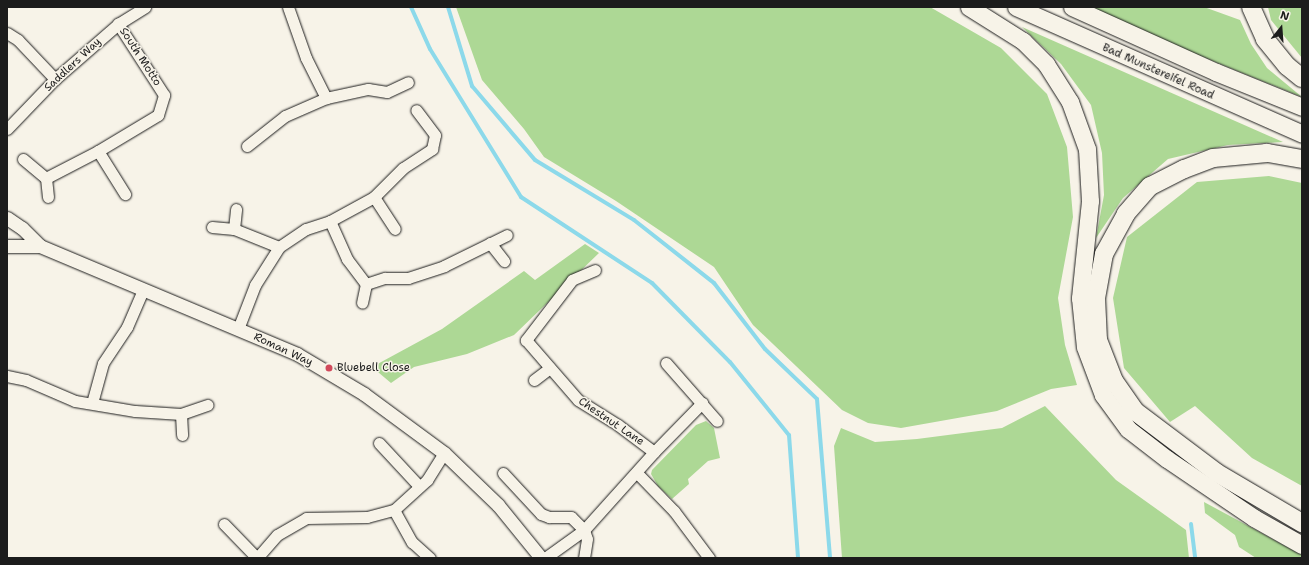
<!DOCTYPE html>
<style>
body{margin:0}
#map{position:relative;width:1309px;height:565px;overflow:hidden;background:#f7f3e8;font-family:"Shantell Sans",sans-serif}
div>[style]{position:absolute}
.green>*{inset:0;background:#add895}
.stream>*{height:4px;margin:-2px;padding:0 2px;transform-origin:2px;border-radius:2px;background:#8cd9ea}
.roads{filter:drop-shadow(0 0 1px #1c1c1c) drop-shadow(0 0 1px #1c1c1c)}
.minor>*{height:11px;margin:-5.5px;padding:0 5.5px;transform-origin:5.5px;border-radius:5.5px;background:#f7f3e8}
.tertiary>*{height:13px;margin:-6.5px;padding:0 6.5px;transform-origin:6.5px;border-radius:6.5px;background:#f7f3e8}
.primary>*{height:17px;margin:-8.5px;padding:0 8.5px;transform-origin:8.5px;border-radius:8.5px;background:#f7f3e8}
.trunk>*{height:18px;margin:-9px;padding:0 9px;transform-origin:9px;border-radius:9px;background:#f7f3e8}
.dots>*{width:11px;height:11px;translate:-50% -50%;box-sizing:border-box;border:2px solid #f7f3e8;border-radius:50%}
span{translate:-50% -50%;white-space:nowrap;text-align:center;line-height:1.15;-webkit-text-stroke:3px #f7f3e8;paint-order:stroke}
.street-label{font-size:11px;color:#1c1c1c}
.poi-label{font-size:11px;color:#1c1c1c}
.left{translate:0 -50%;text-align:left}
.frame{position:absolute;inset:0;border:8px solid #1c1c1c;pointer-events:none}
.north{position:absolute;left:1261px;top:8px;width:40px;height:40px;-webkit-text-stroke:3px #f7f3e8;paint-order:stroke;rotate:17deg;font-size:11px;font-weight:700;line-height:16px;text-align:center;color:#1c1c1c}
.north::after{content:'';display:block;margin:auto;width:14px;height:18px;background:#1c1c1c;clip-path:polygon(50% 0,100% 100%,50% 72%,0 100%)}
</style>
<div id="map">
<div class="green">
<div style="clip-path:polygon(456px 7px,930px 7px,1001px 48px,1047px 94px,1067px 147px,1073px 217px,1058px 298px,1065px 345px,1077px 385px,1051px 389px,997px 411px,901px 428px,868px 423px,842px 410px,753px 325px,714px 267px,616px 201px,544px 157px,524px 129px,482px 80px)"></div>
<div style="clip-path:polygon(1090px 7px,1204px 7px,1240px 20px,1251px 44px,1267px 68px,1302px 97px,1146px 34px)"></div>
<div style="clip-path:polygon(1268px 7px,1302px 7px,1302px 58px,1271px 20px)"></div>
<div style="clip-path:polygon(1022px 27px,1283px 142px,1228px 145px,1168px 159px,1123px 198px,1096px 238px,1104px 195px,1102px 153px,1091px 105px,1061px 64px)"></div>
<div style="clip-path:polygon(1269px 176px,1302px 183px,1302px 486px,1252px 458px,1195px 406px,1170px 422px,1124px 368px,1113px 298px,1127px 237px,1197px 182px)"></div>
<div style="clip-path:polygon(585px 244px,599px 253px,514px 335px,467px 354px,414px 367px,391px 383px,372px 367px,442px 329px,524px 271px,535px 280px)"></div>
<div style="clip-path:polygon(1045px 406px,1116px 480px,1186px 530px,1189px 558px,842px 558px,834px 446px,841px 428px,875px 442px,917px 439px,1002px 428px)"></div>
<div style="clip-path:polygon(706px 421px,714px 428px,720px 458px,708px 461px,688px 479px,689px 484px,672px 499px,658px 486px,651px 474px,652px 470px,696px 425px)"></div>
<div style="clip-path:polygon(1204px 502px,1302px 555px,1302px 558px,1256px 558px,1239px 547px,1235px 535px,1205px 513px)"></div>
</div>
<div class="stream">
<div style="left:411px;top:7px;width:46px;rotate:65.7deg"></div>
<div style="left:430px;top:49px;width:174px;rotate:58.4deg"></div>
<div style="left:521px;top:197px;width:157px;rotate:33.3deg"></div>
<div style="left:652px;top:283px;width:111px;rotate:45.4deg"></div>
<div style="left:730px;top:362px;width:94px;rotate:51.1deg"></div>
<div style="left:789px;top:435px;width:123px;rotate:85.8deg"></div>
<div style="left:448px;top:7px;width:83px;rotate:73.1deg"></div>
<div style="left:472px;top:86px;width:97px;rotate:49.6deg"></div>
<div style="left:535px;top:160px;width:116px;rotate:31.2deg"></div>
<div style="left:634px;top:220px;width:102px;rotate:38.2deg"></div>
<div style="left:714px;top:283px;width:83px;rotate:52.3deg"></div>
<div style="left:765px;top:349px;width:72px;rotate:43.9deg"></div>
<div style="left:817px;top:399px;width:160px;rotate:85.3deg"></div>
<div style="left:1191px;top:524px;width:34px;rotate:83deg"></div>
</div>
<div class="roads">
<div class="minor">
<div style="left:288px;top:7px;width:54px;rotate:70.6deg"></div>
<div style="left:306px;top:58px;width:45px;rotate:63.4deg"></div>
<div style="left:7px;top:33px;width:13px;rotate:32deg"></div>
<div style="left:18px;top:40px;width:54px;rotate:46.5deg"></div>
<div style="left:7px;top:129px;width:69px;rotate:-46.2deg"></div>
<div style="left:55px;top:79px;width:84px;rotate:-41.1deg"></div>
<div style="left:118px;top:24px;width:32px;rotate:-32deg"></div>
<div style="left:247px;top:146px;width:48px;rotate:-38.3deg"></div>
<div style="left:285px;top:116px;width:45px;rotate:-23.7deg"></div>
<div style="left:326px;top:98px;width:43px;rotate:-12.1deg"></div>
<div style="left:368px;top:89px;width:19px;rotate:9deg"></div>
<div style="left:387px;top:92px;width:23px;rotate:-25deg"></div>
<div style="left:98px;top:151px;width:51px;rotate:57.9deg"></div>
<div style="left:23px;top:159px;width:30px;rotate:40deg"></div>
<div style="left:46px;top:178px;width:19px;rotate:84deg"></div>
<div style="left:46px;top:178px;width:59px;rotate:-27.4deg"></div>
<div style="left:98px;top:151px;width:70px;rotate:-31deg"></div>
<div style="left:158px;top:115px;width:21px;rotate:-73deg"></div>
<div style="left:164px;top:95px;width:85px;rotate:-122.9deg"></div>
<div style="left:374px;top:197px;width:38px;rotate:57deg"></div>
<div style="left:330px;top:221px;width:42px;rotate:65.9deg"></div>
<div style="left:347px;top:259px;width:31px;rotate:53deg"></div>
<div style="left:366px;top:284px;width:19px;rotate:102deg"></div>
<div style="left:212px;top:227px;width:22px;rotate:5deg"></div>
<div style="left:234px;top:229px;width:48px;rotate:21.8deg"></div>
<div style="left:234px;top:229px;width:20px;rotate:-84deg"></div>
<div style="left:490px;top:243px;width:23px;rotate:52deg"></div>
<div style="left:595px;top:270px;width:25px;rotate:157deg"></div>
<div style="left:572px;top:280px;width:76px;rotate:127.5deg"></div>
<div style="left:526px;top:340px;width:79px;rotate:49.1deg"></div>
<div style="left:578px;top:400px;width:47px;rotate:32deg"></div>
<div style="left:618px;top:425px;width:45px;rotate:36.9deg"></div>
<div style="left:366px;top:284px;width:20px;rotate:-18deg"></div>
<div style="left:385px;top:278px;width:23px"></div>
<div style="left:408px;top:278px;width:38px;rotate:-18deg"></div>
<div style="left:444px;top:266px;width:70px;rotate:-26.2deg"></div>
<div style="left:238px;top:329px;width:47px;rotate:-68.9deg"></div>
<div style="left:255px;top:285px;width:45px;rotate:-57.7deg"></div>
<div style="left:279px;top:247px;width:32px;rotate:-34deg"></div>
<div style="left:306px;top:229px;width:25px;rotate:-18deg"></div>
<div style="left:330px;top:221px;width:50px;rotate:-28.6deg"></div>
<div style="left:374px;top:197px;width:41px;rotate:-45deg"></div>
<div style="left:403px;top:168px;width:35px;rotate:-33deg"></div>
<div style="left:432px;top:149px;width:14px;rotate:-78deg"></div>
<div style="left:435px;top:135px;width:31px;rotate:-127deg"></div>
<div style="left:666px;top:363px;width:77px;rotate:48.7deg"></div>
<div style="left:7px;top:376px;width:19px;rotate:12deg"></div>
<div style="left:26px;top:380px;width:53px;rotate:23.2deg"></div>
<div style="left:75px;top:401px;width:61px;rotate:9.5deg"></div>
<div style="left:135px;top:411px;width:46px;rotate:3.7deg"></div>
<div style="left:181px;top:414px;width:28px;rotate:-19deg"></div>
<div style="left:534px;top:380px;width:20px;rotate:-37deg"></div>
<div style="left:92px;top:403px;width:41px;rotate:-74.6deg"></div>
<div style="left:103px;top:363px;width:43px;rotate:-56.3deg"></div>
<div style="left:127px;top:327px;width:40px;rotate:-66.6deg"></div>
<div style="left:181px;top:414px;width:21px;rotate:87deg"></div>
<div style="left:379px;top:443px;width:59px;rotate:47.1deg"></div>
<div style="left:503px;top:473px;width:56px;rotate:47.2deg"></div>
<div style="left:541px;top:514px;width:9px;rotate:21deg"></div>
<div style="left:549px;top:517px;width:22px"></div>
<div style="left:571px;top:517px;width:18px;rotate:45deg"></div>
<div style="left:584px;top:530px;width:9px;rotate:72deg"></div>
<div style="left:587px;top:539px;width:19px;rotate:99deg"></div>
<div style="left:637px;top:473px;width:53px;rotate:45.8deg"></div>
<div style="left:674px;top:511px;width:59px;rotate:53.3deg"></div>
<div style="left:394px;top:510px;width:37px;rotate:61deg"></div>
<div style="left:412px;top:542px;width:24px;rotate:42deg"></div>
<div style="left:224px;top:524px;width:47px;rotate:45.9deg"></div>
<div style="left:257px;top:558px;width:30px;rotate:-49deg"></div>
<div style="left:277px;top:535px;width:34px;rotate:-30deg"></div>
<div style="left:306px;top:518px;width:61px;rotate:-0.9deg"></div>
<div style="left:367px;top:517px;width:28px;rotate:-15deg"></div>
<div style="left:394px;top:510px;width:45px;rotate:-42.3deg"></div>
<div style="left:427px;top:480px;width:32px;rotate:-58deg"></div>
<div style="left:545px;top:558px;width:48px;rotate:-35.7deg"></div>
<div style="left:584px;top:530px;width:105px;rotate:-48.1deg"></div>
<div style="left:654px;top:452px;width:69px;rotate:-45.6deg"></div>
</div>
<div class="tertiary">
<div style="left:7px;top:218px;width:18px;rotate:34deg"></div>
<div style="left:22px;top:228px;width:25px;rotate:45deg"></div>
<div style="left:40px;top:246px;width:279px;rotate:22.8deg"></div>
<div style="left:297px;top:354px;width:78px;rotate:30.8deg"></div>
<div style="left:364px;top:394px;width:99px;rotate:36.4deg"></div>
<div style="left:444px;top:453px;width:75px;rotate:43.9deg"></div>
<div style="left:498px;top:505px;width:68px;rotate:50.9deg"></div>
<div style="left:7px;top:246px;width:33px"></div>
</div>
<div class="primary">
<div style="left:969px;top:7px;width:64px;rotate:32.2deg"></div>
<div style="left:1023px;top:41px;width:33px;rotate:45deg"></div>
<div style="left:1046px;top:64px;width:45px;rotate:57.7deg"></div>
<div style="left:1070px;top:102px;width:50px;rotate:70.1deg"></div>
<div style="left:1087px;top:149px;width:52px;rotate:86.7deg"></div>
<div style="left:1090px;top:201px;width:98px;rotate:95.9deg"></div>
<div style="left:1080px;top:298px;width:49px;rotate:84.2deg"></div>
<div style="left:1085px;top:347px;width:51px;rotate:69.4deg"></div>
<div style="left:1103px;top:395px;width:42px;rotate:53.7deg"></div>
<div style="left:1128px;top:429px;width:49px;rotate:37.6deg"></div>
<div style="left:1167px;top:459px;width:105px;rotate:34.1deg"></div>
<div style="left:1254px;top:518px;width:55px;rotate:29.4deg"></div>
<div style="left:1016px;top:7px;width:313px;rotate:23.9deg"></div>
<div style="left:1072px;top:7px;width:158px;rotate:24.3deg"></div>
<div style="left:1216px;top:72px;width:93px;rotate:22.1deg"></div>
</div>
<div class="trunk">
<div style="left:1251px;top:7px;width:35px;rotate:66deg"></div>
<div style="left:1265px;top:39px;width:35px;rotate:51deg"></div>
<div style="left:1287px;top:66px;width:19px;rotate:39deg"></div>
<div style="left:1302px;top:159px;width:36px;rotate:-170deg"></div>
<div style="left:1267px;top:153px;width:54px;rotate:174.7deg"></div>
<div style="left:1213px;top:158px;width:31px;rotate:159deg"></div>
<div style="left:1184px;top:169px;width:38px;rotate:153deg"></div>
<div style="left:1150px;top:186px;width:37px;rotate:131deg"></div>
<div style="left:1126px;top:214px;width:46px;rotate:118.8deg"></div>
<div style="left:1104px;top:254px;width:45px;rotate:100.3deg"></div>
<div style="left:1096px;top:298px;width:42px;rotate:87.3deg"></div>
<div style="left:1098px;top:340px;width:44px;rotate:68.7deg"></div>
<div style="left:1114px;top:381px;width:38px;rotate:55deg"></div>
<div style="left:1136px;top:412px;width:101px;rotate:37deg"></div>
<div style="left:1217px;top:473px;width:99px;rotate:30.5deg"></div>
</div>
</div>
<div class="dots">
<div style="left:329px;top:368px;background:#d1495b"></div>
</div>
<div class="street-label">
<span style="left:140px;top:57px;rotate:57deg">South Motto</span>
<span style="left:73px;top:65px;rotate:-43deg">Saddlers Way</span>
<span style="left:1158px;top:72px;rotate:24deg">Bad Munstereifel Road</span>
<span style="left:283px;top:350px;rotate:25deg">Roman Way</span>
<span style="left:611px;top:422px;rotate:34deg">Chestnut Lane</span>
</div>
<div class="poi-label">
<span class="left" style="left:337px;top:368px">Bluebell Close</span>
</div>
<div class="frame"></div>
<div class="north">N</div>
</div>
